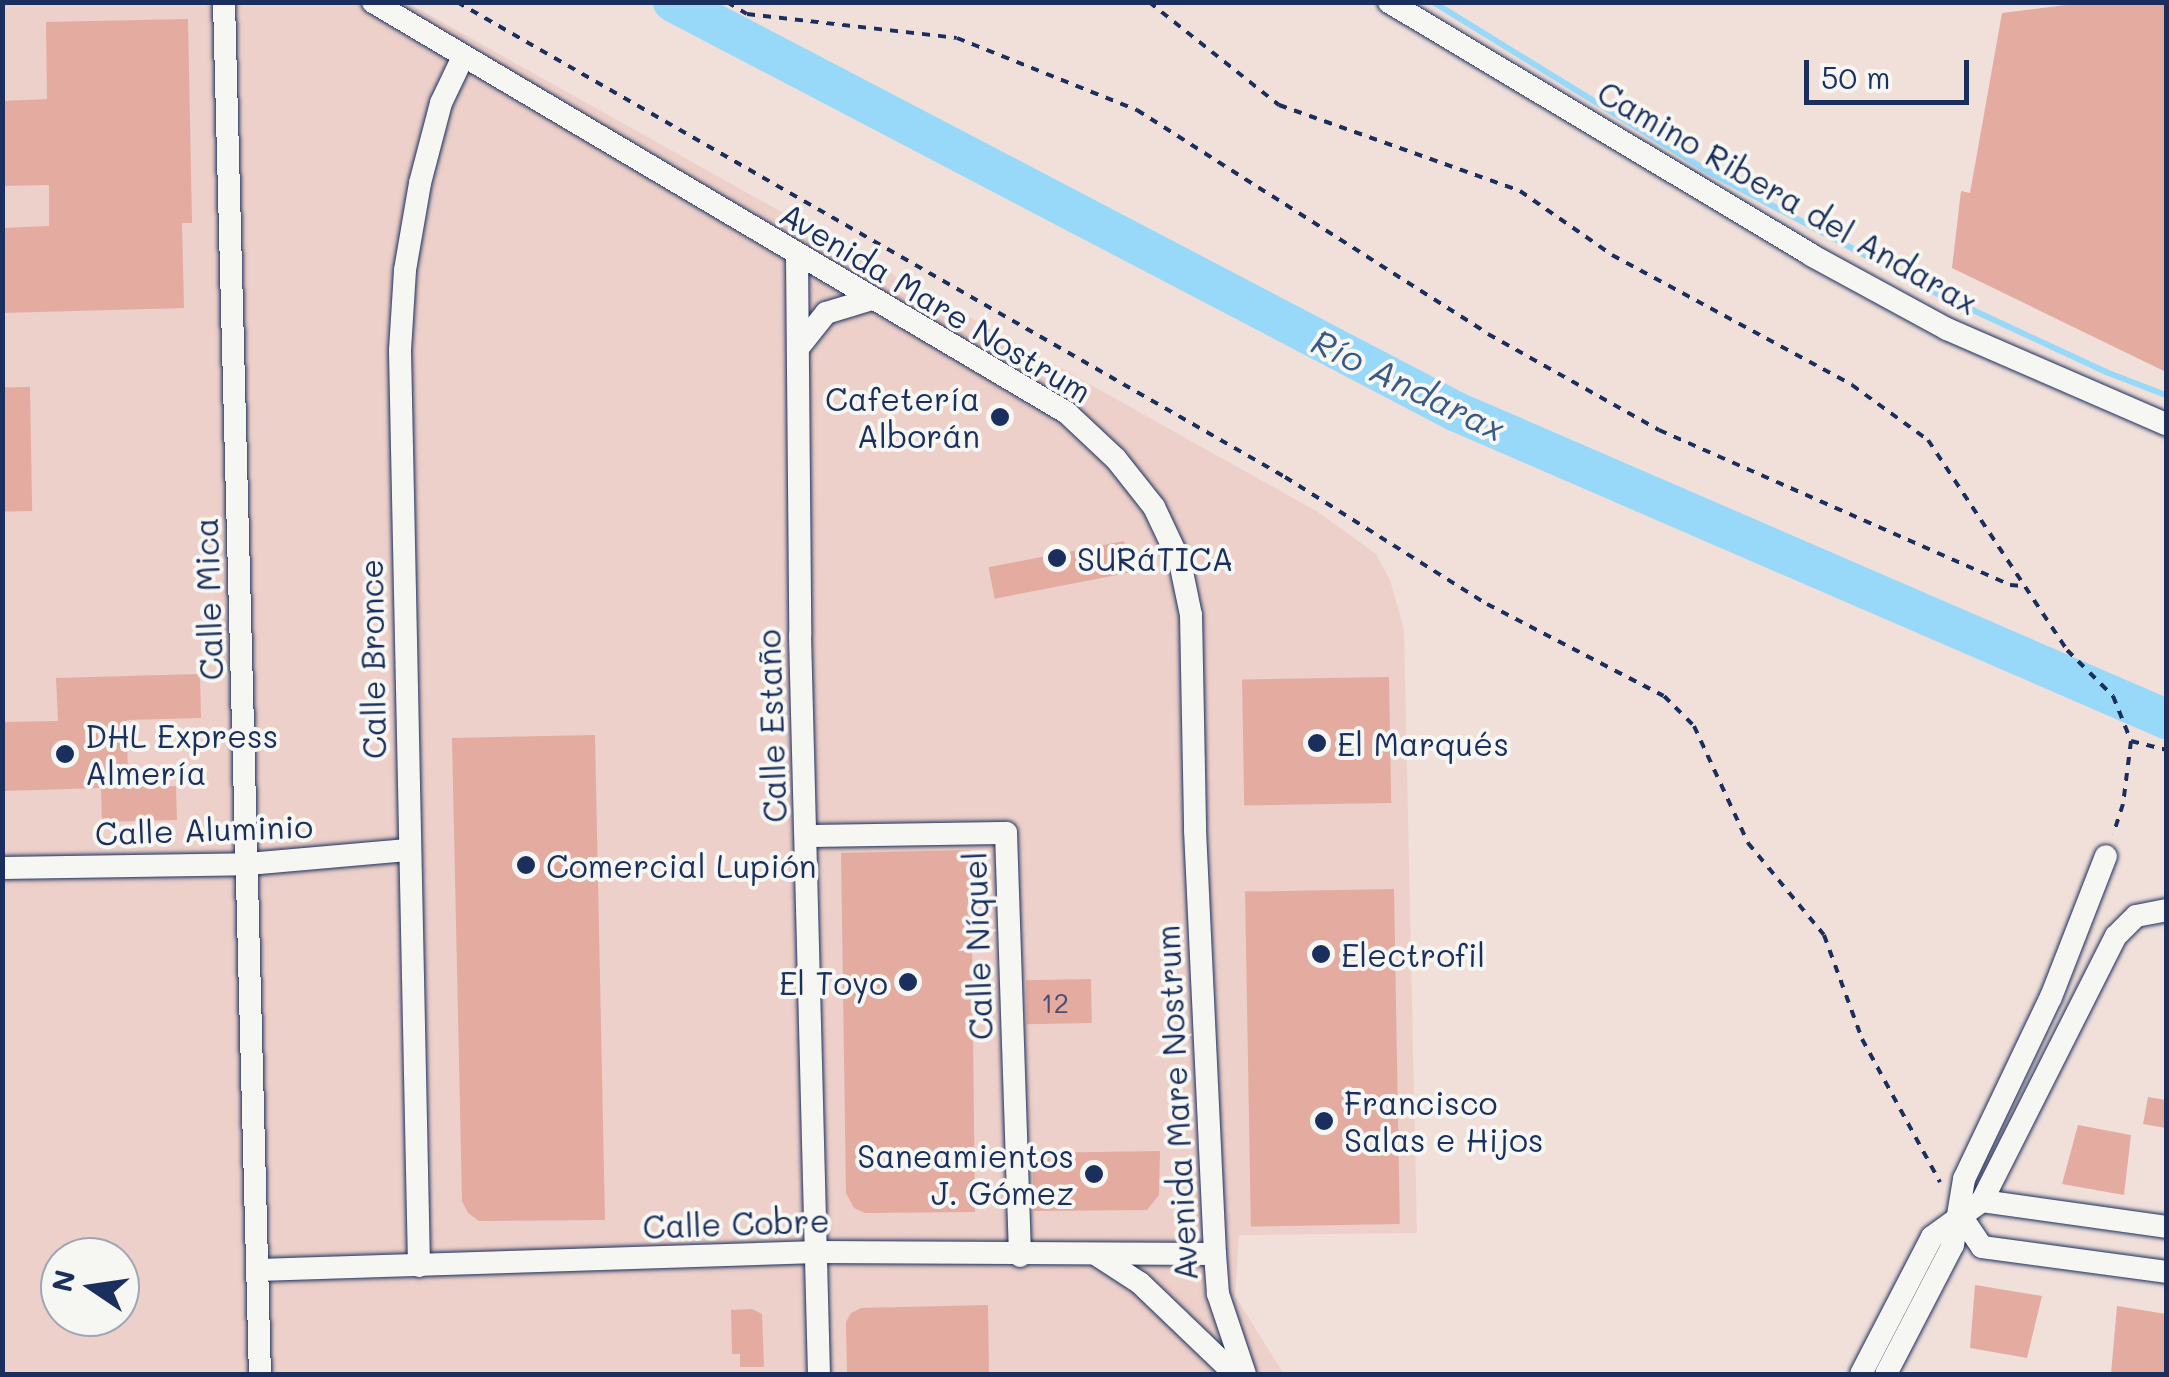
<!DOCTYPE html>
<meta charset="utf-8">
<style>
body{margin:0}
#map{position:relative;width:2169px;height:1377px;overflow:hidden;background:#f1e0da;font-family:Mali,sans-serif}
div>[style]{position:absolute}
.built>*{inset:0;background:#edd0c9}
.stream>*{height:6px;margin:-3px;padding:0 3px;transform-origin:3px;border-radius:3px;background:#98d9fa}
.river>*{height:40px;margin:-20px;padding:0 20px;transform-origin:20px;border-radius:20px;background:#98d9fa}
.building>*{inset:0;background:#e4aba1;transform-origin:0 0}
.path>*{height:4px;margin-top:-2px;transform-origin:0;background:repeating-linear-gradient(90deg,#1b2f5e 0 8px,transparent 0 16px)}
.roads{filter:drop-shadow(0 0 2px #1b2f5e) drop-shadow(0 0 2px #1b2f5e)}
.minor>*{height:22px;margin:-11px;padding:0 11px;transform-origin:11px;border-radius:11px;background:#f6f6f2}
.dots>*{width:28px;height:28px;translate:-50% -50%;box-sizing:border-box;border:5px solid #f6f6f2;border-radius:50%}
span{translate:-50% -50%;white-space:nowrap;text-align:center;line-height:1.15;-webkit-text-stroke:8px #f6f6f2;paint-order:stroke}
.number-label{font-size:28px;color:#4d4e6f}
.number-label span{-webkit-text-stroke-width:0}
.street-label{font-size:32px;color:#1b2f5e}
.poi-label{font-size:32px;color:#1b2f5e}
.right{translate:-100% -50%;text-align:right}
.left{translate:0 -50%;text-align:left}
.water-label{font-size:35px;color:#3a5a85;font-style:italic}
.frame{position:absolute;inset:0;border:5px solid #1b2f5e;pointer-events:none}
.north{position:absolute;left:40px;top:1237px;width:100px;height:100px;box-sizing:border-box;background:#f6f6f2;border:2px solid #9ea6b7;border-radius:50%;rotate:283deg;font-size:28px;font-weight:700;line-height:40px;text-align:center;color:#1b2f5e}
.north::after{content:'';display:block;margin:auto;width:35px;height:45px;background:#1b2f5e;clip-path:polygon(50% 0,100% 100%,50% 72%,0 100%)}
.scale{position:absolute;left:1804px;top:60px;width:165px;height:45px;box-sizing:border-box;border:5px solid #1b2f5e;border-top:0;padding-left:12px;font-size:30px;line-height:35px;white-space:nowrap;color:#1b2f5e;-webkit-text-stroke:8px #f6f6f2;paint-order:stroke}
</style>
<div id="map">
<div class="built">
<div style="clip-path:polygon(evenodd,3px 3px,408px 3px,1318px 512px,1376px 554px,1390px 580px,1404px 629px,1417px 1233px,1239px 1235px,1235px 1296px,1284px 1374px,3px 1374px,3px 3px,60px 1257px,120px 1257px,120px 1317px,60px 1317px,60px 1257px)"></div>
</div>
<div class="stream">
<div style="left:1433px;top:2px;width:329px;rotate:31.6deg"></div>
<div style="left:1713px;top:174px;width:253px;rotate:28.1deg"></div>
<div style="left:1936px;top:293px;width:187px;rotate:24.9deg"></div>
<div style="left:2106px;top:372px;width:64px;rotate:21deg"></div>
</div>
<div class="river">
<div style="left:673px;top:2px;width:885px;rotate:27.61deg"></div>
<div style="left:1457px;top:412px;width:773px;rotate:23.41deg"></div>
</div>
<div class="building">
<div style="clip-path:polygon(2091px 2px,2166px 2px,2166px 372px,1952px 268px,1961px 191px,1970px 193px,2002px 13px)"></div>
<div style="clip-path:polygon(188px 19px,192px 223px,182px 223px,184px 308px,2px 313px,2px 228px,49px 226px,49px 185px,2px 186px,2px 101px,47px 99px,46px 22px)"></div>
<div style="left:30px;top:387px;width:124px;height:28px;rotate:89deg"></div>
<div style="left:1124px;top:541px;width:32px;height:138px;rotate:79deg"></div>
<div style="clip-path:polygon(200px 674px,201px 718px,127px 720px,128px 787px,176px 786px,177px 820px,102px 822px,101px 788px,2px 791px,2px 722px,58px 721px,56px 678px)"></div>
<div style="left:1389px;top:677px;width:126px;height:147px;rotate:89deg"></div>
<div style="clip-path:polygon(595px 735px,605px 1220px,479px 1221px,468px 1213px,462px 1201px,452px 738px)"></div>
<div style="clip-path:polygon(971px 850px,975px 1212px,865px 1213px,854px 1208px,846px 1193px,841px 853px)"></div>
<div style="left:1394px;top:889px;width:335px;height:149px;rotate:89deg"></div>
<div style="left:1091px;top:979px;width:44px;height:65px;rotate:89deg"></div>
<div style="clip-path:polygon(2148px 1097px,2166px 1100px,2166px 1128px,2143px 1124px)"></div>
<div style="clip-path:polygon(2078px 1125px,2131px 1135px,2124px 1195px,2062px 1184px)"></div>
<div style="clip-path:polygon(1160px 1151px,1159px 1195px,1147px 1210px,1034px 1211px,1032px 1153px)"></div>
<div style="clip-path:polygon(1975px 1285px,2042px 1296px,2027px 1358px,1970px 1348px)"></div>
<div style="clip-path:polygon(988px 1305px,989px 1374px,847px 1374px,846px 1322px,851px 1313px,861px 1308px)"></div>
<div style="clip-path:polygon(2117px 1306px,2166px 1314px,2166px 1374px,2111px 1374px)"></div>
<div style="clip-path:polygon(752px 1309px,762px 1314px,764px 1367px,740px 1367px,740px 1354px,732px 1354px,731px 1310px)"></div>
</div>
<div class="path">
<div style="left:457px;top:2px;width:955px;rotate:29.84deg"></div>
<div style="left:1285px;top:477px;width:239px;rotate:32.2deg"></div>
<div style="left:1487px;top:604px;width:199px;rotate:27.5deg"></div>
<div style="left:1664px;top:696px;width:42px;rotate:45deg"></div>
<div style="left:1694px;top:726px;width:129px;rotate:65.2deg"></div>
<div style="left:1748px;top:843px;width:119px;rotate:50.4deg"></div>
<div style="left:1824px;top:935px;width:111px;rotate:69.9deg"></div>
<div style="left:1862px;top:1039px;width:163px;rotate:61.4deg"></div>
<div style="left:727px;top:2px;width:23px;rotate:31deg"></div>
<div style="left:747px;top:14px;width:211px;rotate:6.5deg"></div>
<div style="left:957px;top:38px;width:194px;rotate:21.8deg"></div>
<div style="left:1137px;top:110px;width:416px;rotate:32.5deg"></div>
<div style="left:1488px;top:334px;width:196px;rotate:29.3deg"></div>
<div style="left:1659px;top:430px;width:384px;rotate:23.8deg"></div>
<div style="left:2010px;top:585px;width:13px;rotate:4deg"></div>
<div style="left:1149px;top:2px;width:166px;rotate:38.4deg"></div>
<div style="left:1279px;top:105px;width:256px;rotate:19.6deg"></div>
<div style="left:1520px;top:191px;width:112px;rotate:34.8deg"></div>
<div style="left:1612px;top:255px;width:273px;rotate:28.4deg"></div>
<div style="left:1852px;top:385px;width:94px;rotate:35.9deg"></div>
<div style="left:1928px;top:440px;width:252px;rotate:56.5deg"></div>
<div style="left:2067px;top:650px;width:65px;rotate:45deg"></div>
<div style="left:2113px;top:696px;width:48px;rotate:68.2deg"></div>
<div style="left:2131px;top:741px;width:64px;rotate:97.2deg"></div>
<div style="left:2123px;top:804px;width:32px;rotate:108deg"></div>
<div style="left:2131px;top:741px;width:36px;rotate:14deg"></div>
</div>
<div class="roads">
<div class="minor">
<div style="left:224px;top:2px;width:1372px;rotate:88.5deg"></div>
<div style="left:373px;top:2px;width:807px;rotate:30.63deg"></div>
<div style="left:1067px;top:413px;width:67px;rotate:43.2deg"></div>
<div style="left:1116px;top:459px;width:61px;rotate:51.6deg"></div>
<div style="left:1154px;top:507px;width:61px;rotate:64.7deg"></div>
<div style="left:1180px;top:562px;width:54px;rotate:78.3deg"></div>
<div style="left:1191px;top:615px;width:215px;rotate:88.9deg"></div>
<div style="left:1195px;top:830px;width:424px;rotate:87.3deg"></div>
<div style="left:1215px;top:1254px;width:40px;rotate:85.7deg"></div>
<div style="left:1218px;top:1294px;width:84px;rotate:71.4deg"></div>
<div style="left:1389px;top:2px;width:492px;rotate:30.9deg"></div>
<div style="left:1811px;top:255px;width:155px;rotate:28.6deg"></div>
<div style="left:1947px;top:329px;width:239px;rotate:23.5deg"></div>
<div style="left:797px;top:255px;width:380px;rotate:89.5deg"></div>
<div style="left:800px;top:635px;width:739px;rotate:88.53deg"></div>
<div style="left:798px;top:348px;width:45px;rotate:-51.3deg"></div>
<div style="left:826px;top:313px;width:48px;rotate:-16.9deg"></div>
<div style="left:807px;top:836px;width:199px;rotate:-0.9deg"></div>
<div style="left:1006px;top:833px;width:423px;rotate:88.1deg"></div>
<div style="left:2px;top:868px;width:246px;rotate:-0.9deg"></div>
<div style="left:248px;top:864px;width:160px;rotate:-5deg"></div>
<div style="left:1982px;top:1201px;width:186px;rotate:8deg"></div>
<div style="left:1961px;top:1216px;width:37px;rotate:56deg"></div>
<div style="left:1982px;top:1247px;width:186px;rotate:7.7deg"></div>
<div style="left:1097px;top:1255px;width:51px;rotate:33.1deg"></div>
<div style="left:1140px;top:1283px;width:132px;rotate:43.8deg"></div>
<div style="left:419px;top:1266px;width:916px;rotate:-91.19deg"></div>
<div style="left:400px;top:350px;width:80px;rotate:-86.4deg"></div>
<div style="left:405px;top:270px;width:88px;rotate:-80.2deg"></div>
<div style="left:420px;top:183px;width:83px;rotate:-75.3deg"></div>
<div style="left:441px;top:103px;width:49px;rotate:-64.5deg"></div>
<div style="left:258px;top:1270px;width:560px;rotate:-1.84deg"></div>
<div style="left:818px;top:1252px;width:397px;rotate:0.3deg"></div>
<div style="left:1861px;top:1374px;width:154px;rotate:-62.6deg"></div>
<div style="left:1932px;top:1237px;width:62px;rotate:-35.8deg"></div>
<div style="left:1982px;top:1201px;width:297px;rotate:-63.2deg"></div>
<div style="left:2116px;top:936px;width:28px;rotate:-45deg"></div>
<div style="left:2136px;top:916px;width:31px;rotate:-11deg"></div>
<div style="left:1886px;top:1374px;width:145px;rotate:-62.6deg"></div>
<div style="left:1953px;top:1245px;width:67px;rotate:-80.5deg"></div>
<div style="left:1964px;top:1179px;width:202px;rotate:-64.5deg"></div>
<div style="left:2051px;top:997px;width:151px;rotate:-68.7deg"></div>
</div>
</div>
<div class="dots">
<div style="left:1000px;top:417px;background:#1b2f5e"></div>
<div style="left:1057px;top:558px;background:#1b2f5e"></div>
<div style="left:1317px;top:743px;background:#1b2f5e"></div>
<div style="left:65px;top:754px;background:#1b2f5e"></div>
<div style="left:526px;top:865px;background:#1b2f5e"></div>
<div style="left:1321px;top:954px;background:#1b2f5e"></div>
<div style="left:908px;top:982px;background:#1b2f5e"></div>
<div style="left:1324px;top:1121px;background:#1b2f5e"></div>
<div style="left:1094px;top:1174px;background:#1b2f5e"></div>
</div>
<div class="number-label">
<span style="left:1055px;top:1002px">12</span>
</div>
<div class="street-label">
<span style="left:1788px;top:197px;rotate:30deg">Camino Ribera del Andarax</span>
<span style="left:936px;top:302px;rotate:31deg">Avenida Mare Nostrum</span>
<span style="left:208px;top:599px;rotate:-92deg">Calle Mica</span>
<span style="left:372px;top:659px;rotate:-91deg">Calle Bronce</span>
<span style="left:771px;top:726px;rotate:-92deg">Calle Estaño</span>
<span style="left:204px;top:829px;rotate:-2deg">Calle Aluminio</span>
<span style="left:977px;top:946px;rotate:-92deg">Calle Níquel</span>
<span style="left:1176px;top:1103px;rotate:-93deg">Avenida Mare Nostrum</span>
<span style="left:736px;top:1223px;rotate:-2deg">Calle Cobre</span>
</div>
<div class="poi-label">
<span class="right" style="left:980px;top:417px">Cafetería<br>Alborán</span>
<span class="left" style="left:1077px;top:558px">SURáTICA</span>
<span class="left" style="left:85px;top:754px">DHL Express<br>Almería</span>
<span class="left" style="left:1337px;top:743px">El Marqués</span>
<span class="left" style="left:546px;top:865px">Comercial Lupión</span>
<span class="left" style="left:1341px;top:954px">Electrofil</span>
<span class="right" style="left:888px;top:982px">El Toyo</span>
<span class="left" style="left:1344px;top:1121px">Francisco<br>Salas e Hijos</span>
<span class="right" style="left:1074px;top:1174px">Saneamientos<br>J. Gómez</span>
</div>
<div class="water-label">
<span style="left:1409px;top:384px;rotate:26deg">Río Andarax</span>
</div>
<div class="frame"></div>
<div class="north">N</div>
<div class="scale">50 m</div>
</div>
